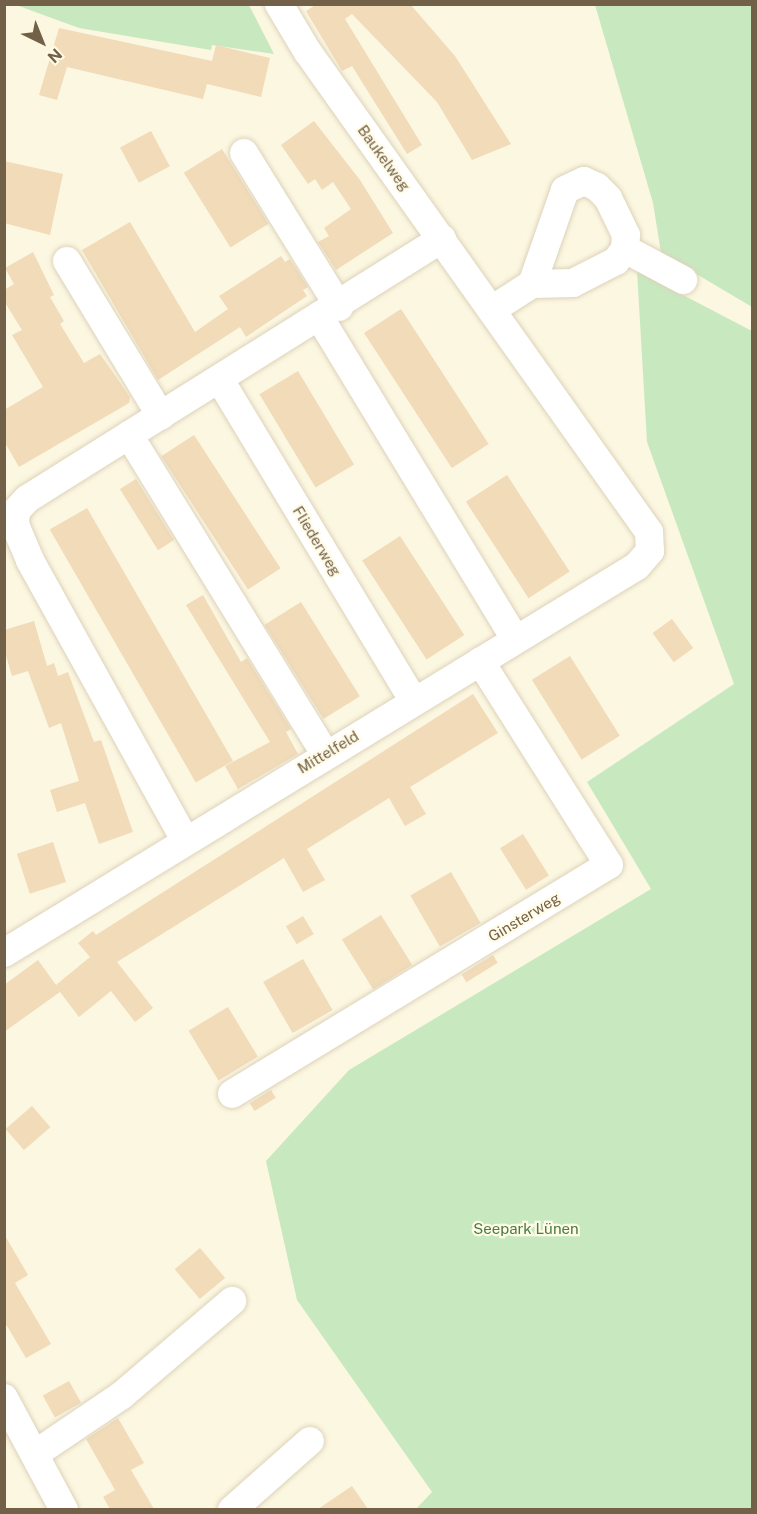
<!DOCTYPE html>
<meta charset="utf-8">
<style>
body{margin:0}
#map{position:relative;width:757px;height:1514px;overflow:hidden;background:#fcf7e1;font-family:"Public Sans",sans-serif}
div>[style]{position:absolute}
.green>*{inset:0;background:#c8e9c0}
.building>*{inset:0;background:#f1dbb9;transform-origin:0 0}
.roads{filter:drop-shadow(0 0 2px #ddd2ba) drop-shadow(0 0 2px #ddd2ba)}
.minor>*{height:28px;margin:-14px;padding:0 14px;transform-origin:14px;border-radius:14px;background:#fff}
span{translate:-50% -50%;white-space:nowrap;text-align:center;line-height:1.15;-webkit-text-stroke:4.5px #fffbe7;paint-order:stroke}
.street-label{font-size:15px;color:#736048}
.park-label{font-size:15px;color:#487e42}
.frame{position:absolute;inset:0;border:6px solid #736048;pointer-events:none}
.north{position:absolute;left:12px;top:12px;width:60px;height:60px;-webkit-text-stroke:4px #fffbe7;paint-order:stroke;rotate:137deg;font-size:16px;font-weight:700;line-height:24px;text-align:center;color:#736048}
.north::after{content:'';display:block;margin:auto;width:21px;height:27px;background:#736048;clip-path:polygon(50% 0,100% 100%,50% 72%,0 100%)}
</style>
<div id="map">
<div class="green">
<div style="clip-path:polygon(16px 5px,249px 5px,274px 54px,212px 45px,211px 50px,79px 28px)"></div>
<div style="clip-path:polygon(595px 5px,752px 5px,752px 307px,661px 253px,653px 203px)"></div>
<div style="clip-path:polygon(637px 271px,752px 331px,752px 1509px,416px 1509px,432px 1492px,297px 1300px,266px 1161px,349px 1070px,651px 889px,587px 782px,734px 684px,647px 442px)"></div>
</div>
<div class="building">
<div style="clip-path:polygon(317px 4px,410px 4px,455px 56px,511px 144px,472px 160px,437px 102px,352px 14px,345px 19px,422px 145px,407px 154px,352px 66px,342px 71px,306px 11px)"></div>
<div style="clip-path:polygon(59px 28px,212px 61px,216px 45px,270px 58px,261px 97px,207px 84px,203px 99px,67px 67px,57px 100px,39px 95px)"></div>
<div style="clip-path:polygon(314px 121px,360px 180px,393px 233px,336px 270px,318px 242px,329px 236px,324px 228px,351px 209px,333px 182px,322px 190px,315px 179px,308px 184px,281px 145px)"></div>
<div style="left:151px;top:131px;width:40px;height:35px;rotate:62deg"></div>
<div style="left:222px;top:149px;width:88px;height:45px;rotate:58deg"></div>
<div style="clip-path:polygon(4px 161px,63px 174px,50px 235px,4px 223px)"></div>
<div style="clip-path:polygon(130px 222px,195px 332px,228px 309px,219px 296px,281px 256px,285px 262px,290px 259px,308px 287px,303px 290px,307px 296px,246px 337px,240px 327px,158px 380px,82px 250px)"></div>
<div style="clip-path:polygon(33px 252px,54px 295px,50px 297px,64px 321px,60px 324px,84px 363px,100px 354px,130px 397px,129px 403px,19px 467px,4px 441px,4px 410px,43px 387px,12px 335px,22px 330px,4px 301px,4px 290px,14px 284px,5px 268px)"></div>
<div style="left:401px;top:309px;width:161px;height:44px;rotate:57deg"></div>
<div style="left:298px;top:371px;width:109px;height:45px;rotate:59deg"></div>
<div style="left:194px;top:435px;width:159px;height:39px;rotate:57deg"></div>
<div style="left:507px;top:475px;width:115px;height:49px;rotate:57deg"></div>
<div style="left:136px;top:479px;width:72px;height:19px;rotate:58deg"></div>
<div style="left:87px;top:508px;width:292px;height:43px;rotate:60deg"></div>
<div style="left:400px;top:536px;width:118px;height:45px;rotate:57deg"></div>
<div style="clip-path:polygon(203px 595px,241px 662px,247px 658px,291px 729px,286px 732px,298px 754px,238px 789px,225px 766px,270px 742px,186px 605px)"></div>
<div style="left:301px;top:602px;width:111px;height:43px;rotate:58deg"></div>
<div style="left:672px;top:619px;width:36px;height:24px;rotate:54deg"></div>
<div style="clip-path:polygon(34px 621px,47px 666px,54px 663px,58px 676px,68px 672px,94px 742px,101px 740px,133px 832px,99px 844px,85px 803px,57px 812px,50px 790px,79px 781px,61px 723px,49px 728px,28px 671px,12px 676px,4px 649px,4px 630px)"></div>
<div style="left:570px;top:656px;width:94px;height:45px;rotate:58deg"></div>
<div style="clip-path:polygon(473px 694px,498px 733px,410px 787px,426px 814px,405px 826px,389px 798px,307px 849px,325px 880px,303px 892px,284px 858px,117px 962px,153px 1008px,135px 1022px,111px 991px,79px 1017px,60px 992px,4px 1032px,4px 985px,38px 960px,56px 985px,90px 957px,78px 943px,93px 931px,96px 935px)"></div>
<div style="left:523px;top:834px;width:49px;height:27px;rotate:58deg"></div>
<div style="left:53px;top:842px;width:42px;height:38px;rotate:72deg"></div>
<div style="left:451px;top:872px;width:59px;height:47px;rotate:60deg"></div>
<div style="left:381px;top:915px;width:59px;height:46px;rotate:58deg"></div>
<div style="left:303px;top:916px;width:21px;height:20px;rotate:59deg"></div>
<div style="left:493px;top:955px;width:9px;height:37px;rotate:58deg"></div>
<div style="left:303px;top:959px;width:59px;height:46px;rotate:60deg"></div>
<div style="left:228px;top:1007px;width:58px;height:46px;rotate:59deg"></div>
<div style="left:271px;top:1090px;width:9px;height:25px;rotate:58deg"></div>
<div style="left:32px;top:1106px;width:28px;height:35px;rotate:49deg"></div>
<div style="clip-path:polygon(4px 1234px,28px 1275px,15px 1283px,51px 1344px,26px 1358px,4px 1321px)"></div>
<div style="left:200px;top:1248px;width:39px;height:33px;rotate:50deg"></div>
<div style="left:69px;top:1381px;width:25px;height:30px;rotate:61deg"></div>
<div style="clip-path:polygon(118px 1418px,144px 1463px,131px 1470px,154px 1509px,110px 1509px,103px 1497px,115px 1490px,86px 1439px)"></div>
<div style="clip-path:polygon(352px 1486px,368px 1509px,318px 1509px)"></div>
</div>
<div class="roads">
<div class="minor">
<div style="left:244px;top:153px;width:181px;rotate:58.3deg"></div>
<div style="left:625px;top:249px;width:66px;rotate:28.1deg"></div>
<div style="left:67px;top:261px;width:181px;rotate:58.8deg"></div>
<div style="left:493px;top:309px;width:46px;rotate:-32.7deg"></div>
<div style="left:532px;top:284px;width:41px;rotate:-1.4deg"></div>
<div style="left:573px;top:283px;width:48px;rotate:-27.1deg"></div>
<div style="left:616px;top:261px;width:15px;rotate:-53deg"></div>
<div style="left:625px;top:249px;width:14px;rotate:-86deg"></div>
<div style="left:626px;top:235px;width:41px;rotate:-115.9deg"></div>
<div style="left:608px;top:198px;width:16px;rotate:-135deg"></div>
<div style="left:597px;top:187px;width:14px;rotate:-155deg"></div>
<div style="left:584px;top:181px;width:21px;rotate:155deg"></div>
<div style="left:565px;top:190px;width:100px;rotate:109.3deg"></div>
<div style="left:320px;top:318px;width:376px;rotate:58.7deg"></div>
<div style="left:220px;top:380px;width:375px;rotate:58.9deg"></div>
<div style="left:129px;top:435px;width:374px;rotate:58.4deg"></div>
<div style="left:185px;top:840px;width:320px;rotate:-119deg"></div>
<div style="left:30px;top:560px;width:38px;rotate:-113deg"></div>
<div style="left:15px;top:525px;width:14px;rotate:-86deg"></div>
<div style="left:16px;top:511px;width:16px;rotate:-47deg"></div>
<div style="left:27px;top:499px;width:490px;rotate:-32.1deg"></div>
<div style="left:4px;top:953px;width:742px;rotate:-31.44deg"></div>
<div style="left:637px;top:566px;width:20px;rotate:-49deg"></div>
<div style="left:650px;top:551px;width:19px;rotate:-93deg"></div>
<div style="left:649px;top:532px;width:590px;rotate:-125.41deg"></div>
<div style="left:307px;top:51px;width:55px;rotate:-120.8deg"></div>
<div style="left:232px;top:1094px;width:441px;rotate:-31.3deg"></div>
<div style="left:609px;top:865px;width:241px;rotate:-122.3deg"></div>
<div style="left:4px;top:1398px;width:127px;rotate:61.8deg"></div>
<div style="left:35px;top:1454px;width:105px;rotate:-34.1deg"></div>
<div style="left:122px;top:1395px;width:145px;rotate:-40.5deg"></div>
<div style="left:232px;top:1510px;width:104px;rotate:-41.5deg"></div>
</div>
</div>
<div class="street-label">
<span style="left:384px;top:158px;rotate:54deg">Baukelweg</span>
<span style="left:317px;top:541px;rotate:59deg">Fliederweg</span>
<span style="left:328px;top:752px;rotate:-31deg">Mittelfeld</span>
<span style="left:524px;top:917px;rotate:-31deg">Ginsterweg</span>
</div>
<div class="park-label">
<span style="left:526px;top:1229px">Seepark Lünen</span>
</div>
<div class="frame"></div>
<div class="north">N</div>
</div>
